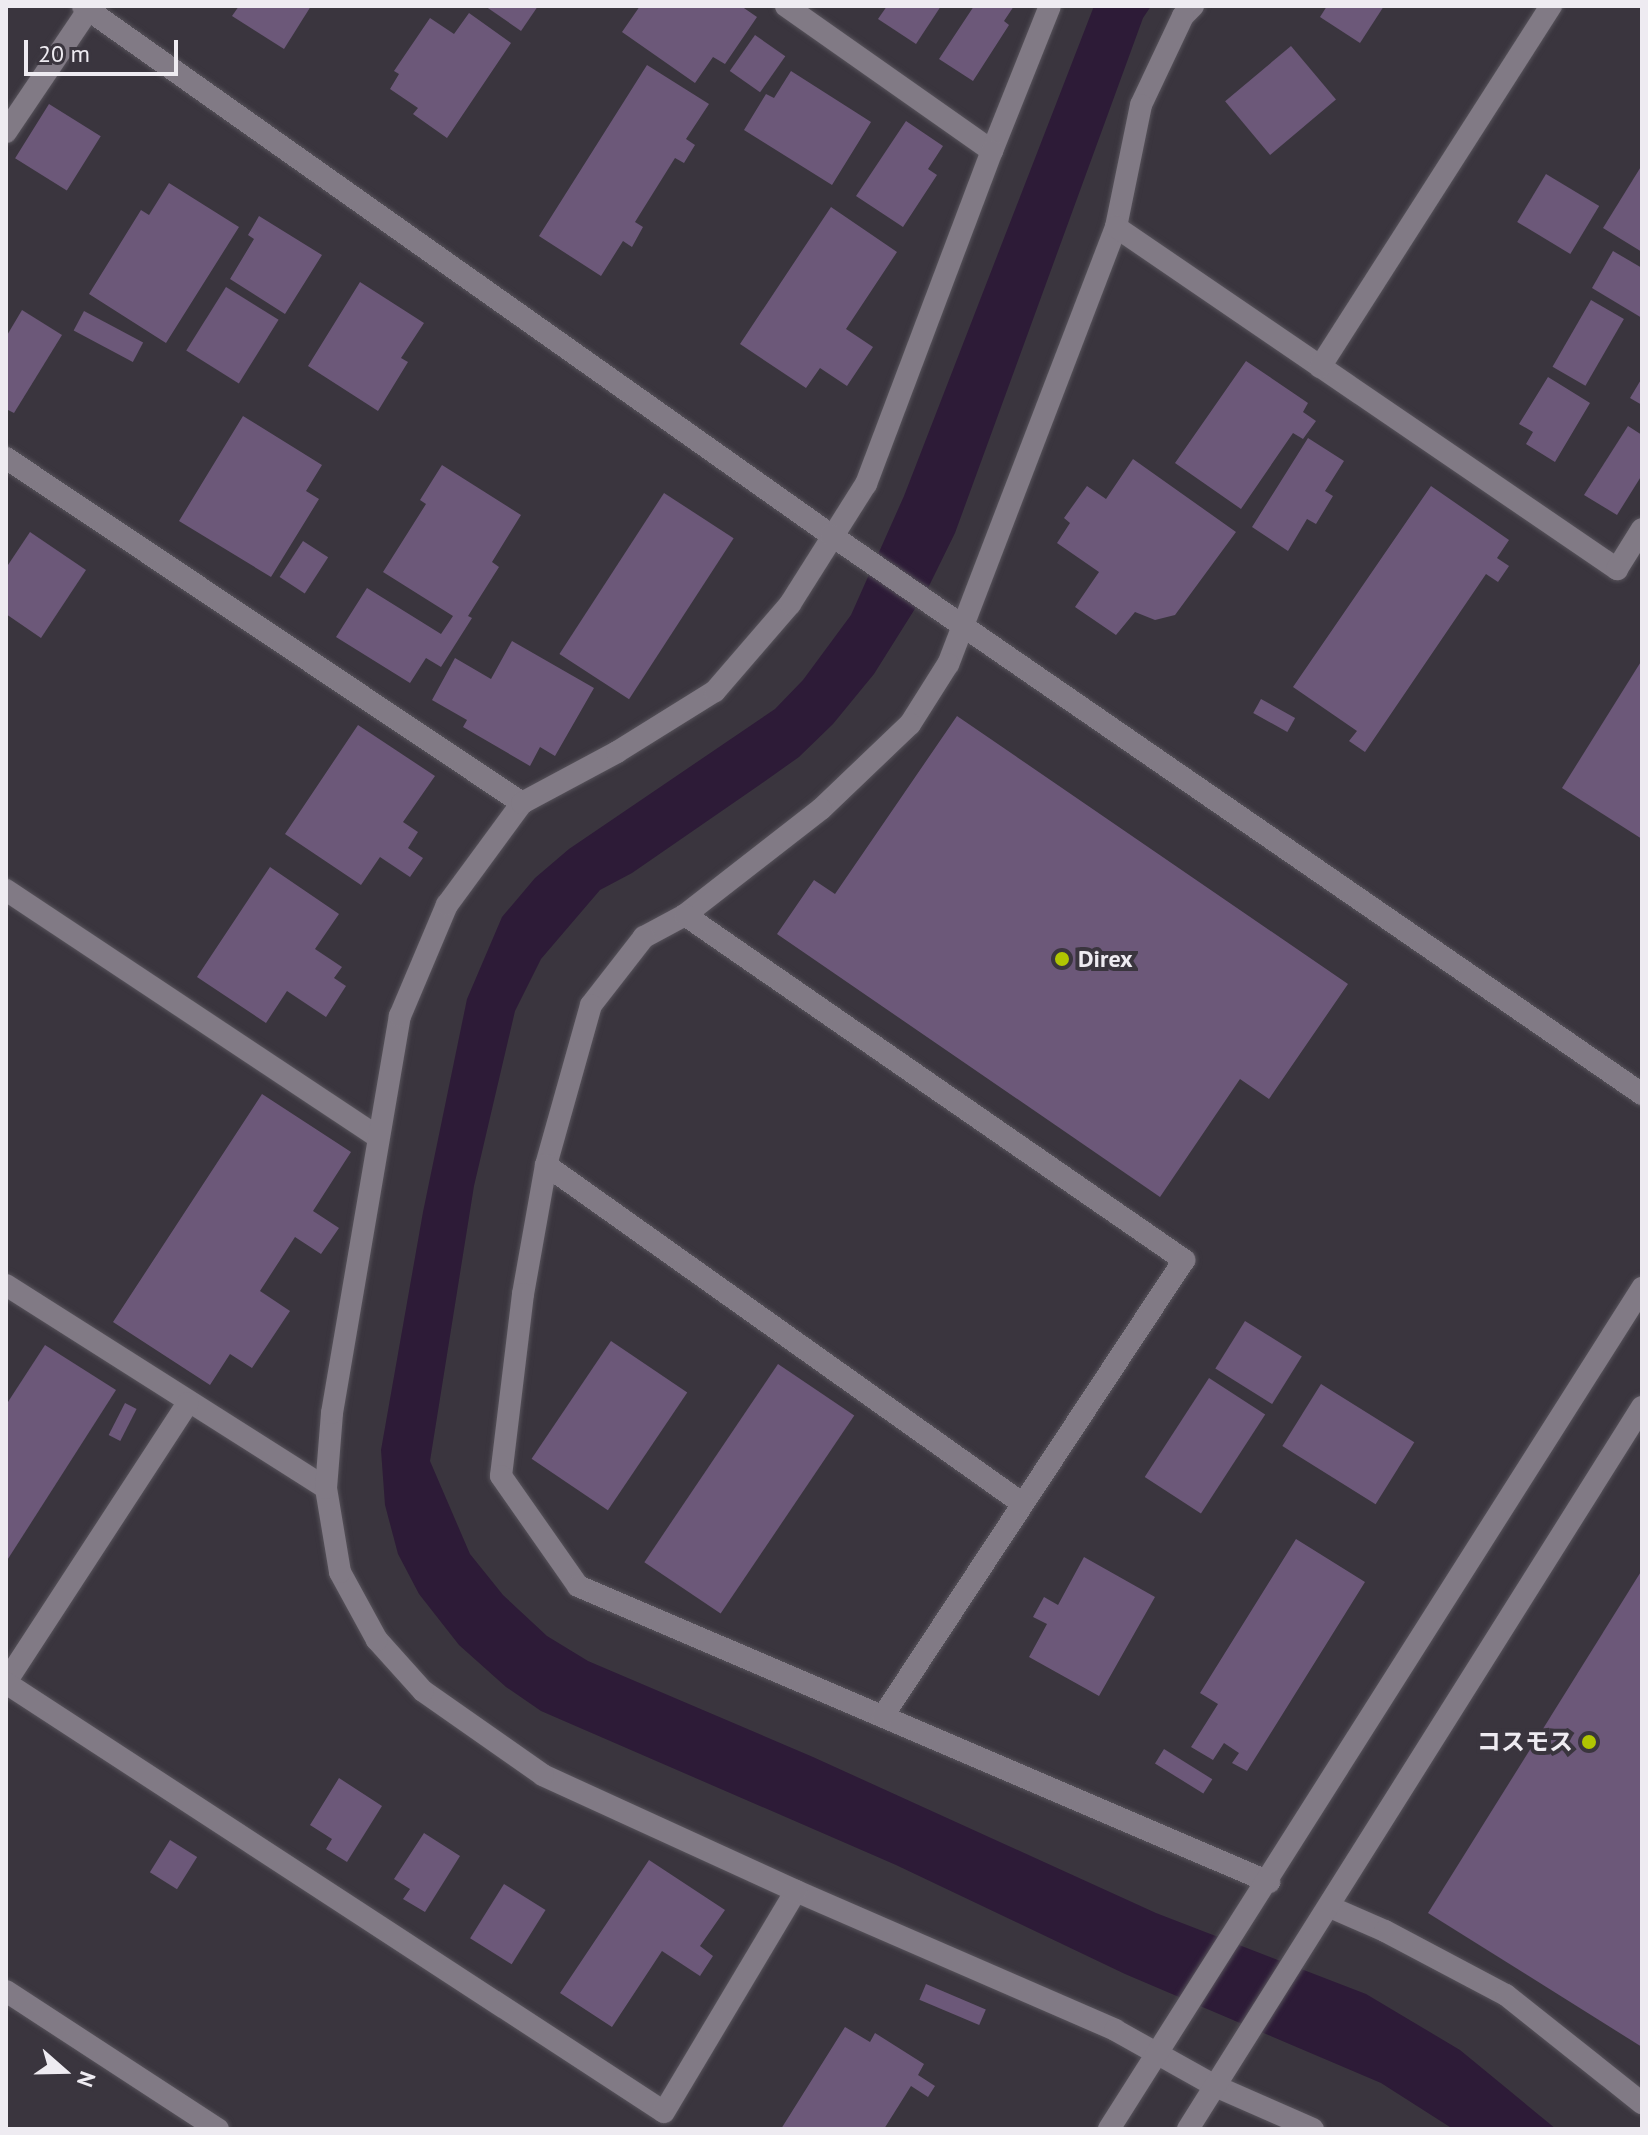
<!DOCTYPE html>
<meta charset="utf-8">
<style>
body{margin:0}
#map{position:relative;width:1648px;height:2135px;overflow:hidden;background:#3a353e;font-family:"PT Sans","Noto Sans JP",sans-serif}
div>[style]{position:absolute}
.water>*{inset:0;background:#2d1b37}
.building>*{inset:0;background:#6c5879;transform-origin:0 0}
.roads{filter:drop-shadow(0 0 2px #56525a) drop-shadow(0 0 2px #56525a)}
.minor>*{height:22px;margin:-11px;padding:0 11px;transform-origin:11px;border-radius:11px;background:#817a85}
.tertiary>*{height:22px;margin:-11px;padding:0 11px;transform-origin:11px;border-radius:11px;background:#817a85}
.dots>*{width:22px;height:22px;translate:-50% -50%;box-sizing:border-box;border:4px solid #3a353e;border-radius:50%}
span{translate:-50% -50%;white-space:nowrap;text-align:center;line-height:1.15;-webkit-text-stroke:8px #3a353e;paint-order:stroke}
.poi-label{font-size:24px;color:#eeebf1;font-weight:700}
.left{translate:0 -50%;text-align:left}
.right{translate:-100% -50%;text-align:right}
.frame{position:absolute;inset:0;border:8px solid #eeebf1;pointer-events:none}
.north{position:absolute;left:24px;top:2031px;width:80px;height:80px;-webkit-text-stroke:6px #3a353e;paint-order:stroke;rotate:110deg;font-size:22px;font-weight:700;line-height:32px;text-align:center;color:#eeebf1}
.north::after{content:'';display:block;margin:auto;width:28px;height:36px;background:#eeebf1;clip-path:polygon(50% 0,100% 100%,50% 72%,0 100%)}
.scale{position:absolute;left:24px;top:40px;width:154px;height:36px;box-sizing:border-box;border:4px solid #eeebf1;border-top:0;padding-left:10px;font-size:24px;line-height:28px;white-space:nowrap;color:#eeebf1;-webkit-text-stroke:6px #3a353e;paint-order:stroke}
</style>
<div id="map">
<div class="water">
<div style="clip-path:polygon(1094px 6px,1151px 6px,1143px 18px,955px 533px,928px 588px,874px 674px,833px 724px,799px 757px,758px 786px,632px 873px,600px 890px,541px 959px,515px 1011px,474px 1186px,430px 1461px,470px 1554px,503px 1595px,547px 1636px,588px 1661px,813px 1757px,1156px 1913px,1366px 1994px,1460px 2050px,1556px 2129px,1453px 2129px,1381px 2083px,1125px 1974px,896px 1865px,541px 1711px,506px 1687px,459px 1645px,419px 1594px,398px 1554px,385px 1505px,381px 1450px,423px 1212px,467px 999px,502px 917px,535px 878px,569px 849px,775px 709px,803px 680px,851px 615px,904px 496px)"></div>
</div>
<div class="building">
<div style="clip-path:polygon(239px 6px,311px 6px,284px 49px,232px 16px)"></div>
<div style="clip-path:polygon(485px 6px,538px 6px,521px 31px)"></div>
<div style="clip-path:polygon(640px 6px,741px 6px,757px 17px,725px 64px,713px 57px,695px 83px,622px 32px)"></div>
<div style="clip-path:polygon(887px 6px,941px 6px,916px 44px,878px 19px)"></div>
<div style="clip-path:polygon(974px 6px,1014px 6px,1004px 21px,1009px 25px,973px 81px,939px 59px)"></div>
<div style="clip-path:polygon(1327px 6px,1384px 6px,1360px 43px,1320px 17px)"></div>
<div style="clip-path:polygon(469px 13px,511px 43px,447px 138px,413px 114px,418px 108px,390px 89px,399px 74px,394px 71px,430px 18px,454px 34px)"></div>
<div style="left:755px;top:35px;width:37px;height:44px;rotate:35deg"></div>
<div style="left:1291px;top:46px;width:70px;height:86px;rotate:50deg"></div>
<div style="clip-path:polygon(647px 65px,709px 104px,686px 139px,695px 145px,684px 163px,675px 158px,635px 222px,643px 227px,632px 247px,623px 241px,601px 276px,539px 236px)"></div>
<div style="clip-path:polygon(791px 71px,871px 122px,832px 185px,744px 130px,766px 94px,774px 98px)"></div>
<div style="left:49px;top:104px;width:61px;height:64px;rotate:32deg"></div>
<div style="clip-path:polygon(906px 121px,943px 146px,928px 169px,937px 175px,903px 227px,856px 196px)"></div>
<div style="clip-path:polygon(1642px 165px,1642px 252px,1603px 228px)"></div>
<div style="left:1546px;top:174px;width:62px;height:56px;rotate:31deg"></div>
<div style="clip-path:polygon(169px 183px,239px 227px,166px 343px,89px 294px,141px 210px,149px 215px)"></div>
<div style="clip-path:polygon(831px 207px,897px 252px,846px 329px,873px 347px,847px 386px,820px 368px,806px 388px,740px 344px)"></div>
<div style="clip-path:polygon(259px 216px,322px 255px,285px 314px,230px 279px,254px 239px,248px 235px)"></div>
<div style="clip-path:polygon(1613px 251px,1642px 268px,1642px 318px,1592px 288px)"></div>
<div style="clip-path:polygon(360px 282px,424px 323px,401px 358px,408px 362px,378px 411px,308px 366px)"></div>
<div style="left:226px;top:287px;width:62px;height:75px;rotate:32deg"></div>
<div style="left:1591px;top:300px;width:38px;height:77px;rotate:30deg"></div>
<div style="clip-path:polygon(22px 310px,62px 335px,14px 413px,6px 409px,6px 337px)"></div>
<div style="left:84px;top:311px;width:67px;height:22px;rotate:28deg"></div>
<div style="clip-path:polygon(1246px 361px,1308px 403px,1303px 412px,1316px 421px,1303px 439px,1293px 433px,1241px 509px,1175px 463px)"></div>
<div style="clip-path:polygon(1548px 377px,1590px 403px,1555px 462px,1526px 444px,1533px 432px,1519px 424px)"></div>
<div style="clip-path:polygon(1642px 378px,1642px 405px,1630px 398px)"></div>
<div style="clip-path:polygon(243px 416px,322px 465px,306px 491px,319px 499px,271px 577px,179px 521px)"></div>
<div style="clip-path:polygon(1628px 426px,1642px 435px,1642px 475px,1617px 515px,1584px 495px)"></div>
<div style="clip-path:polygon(1308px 438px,1344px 461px,1325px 491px,1333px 496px,1316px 524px,1307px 519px,1288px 551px,1252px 527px)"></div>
<div style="clip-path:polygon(1133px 459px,1236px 532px,1175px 615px,1155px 620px,1135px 612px,1116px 635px,1075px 607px,1099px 572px,1057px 543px,1070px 523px,1064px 518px,1087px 486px,1106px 499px)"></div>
<div style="clip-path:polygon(442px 465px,521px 515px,492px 562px,499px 567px,468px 616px,472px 618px,441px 667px,426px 658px,410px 683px,336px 637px,367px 588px,441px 634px,453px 616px,383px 572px,426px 504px,420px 500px)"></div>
<div style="clip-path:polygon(1431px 486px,1509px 540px,1497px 558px,1509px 566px,1498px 582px,1486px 574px,1365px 752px,1349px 741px,1357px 731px,1293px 687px)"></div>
<div style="left:664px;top:493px;width:83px;height:192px;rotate:33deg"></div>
<div style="clip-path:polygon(30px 532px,86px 570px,41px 638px,6px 614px,6px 568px)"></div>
<div style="left:303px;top:541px;width:30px;height:43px;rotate:33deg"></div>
<div style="clip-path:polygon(512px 641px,594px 688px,555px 756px,540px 747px,530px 766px,463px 727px,467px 720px,432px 700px,455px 658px,491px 679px)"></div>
<div style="clip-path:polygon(1642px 660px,1642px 839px,1562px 788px)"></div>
<div style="left:1261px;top:699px;width:39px;height:16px;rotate:29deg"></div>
<div style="clip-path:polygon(957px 716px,1348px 984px,1269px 1099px,1240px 1079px,1160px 1197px,777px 934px,814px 880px,835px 894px)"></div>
<div style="clip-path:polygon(358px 725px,435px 776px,403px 822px,418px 832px,408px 848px,423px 858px,410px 877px,380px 857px,361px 885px,285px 834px)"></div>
<div style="clip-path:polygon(270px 867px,339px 914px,315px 949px,342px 967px,334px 978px,346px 986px,326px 1017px,287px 991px,266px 1023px,197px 977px)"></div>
<div style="clip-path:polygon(262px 1094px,351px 1152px,313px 1211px,339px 1228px,321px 1254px,295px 1237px,260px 1291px,290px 1311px,252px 1368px,230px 1354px,210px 1385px,113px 1322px)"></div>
<div style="left:1245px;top:1321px;width:67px;height:56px;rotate:32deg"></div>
<div style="left:611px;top:1341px;width:92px;height:142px;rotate:34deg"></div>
<div style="clip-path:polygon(45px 1345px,116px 1390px,6px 1562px,6px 1405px)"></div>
<div style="left:778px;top:1364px;width:92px;height:239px;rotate:34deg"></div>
<div style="left:1209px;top:1378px;width:67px;height:118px;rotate:33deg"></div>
<div style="left:1321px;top:1384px;width:110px;height:73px;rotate:32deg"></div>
<div style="left:125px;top:1403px;width:13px;height:36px;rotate:27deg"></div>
<div style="clip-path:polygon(1296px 1539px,1365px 1582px,1247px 1771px,1232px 1763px,1239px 1753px,1224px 1743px,1213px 1760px,1191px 1747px,1218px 1704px,1200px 1693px)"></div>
<div style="clip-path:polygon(1084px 1557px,1155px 1597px,1099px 1696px,1029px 1657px,1047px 1624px,1033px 1617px,1044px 1597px,1058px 1605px)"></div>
<div style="clip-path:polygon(1642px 1570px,1642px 2047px,1428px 1913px)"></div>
<div style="left:1164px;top:1749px;width:57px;height:17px;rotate:32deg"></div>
<div style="clip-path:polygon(339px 1778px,382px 1806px,347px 1862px,326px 1849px,332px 1839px,310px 1825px)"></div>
<div style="clip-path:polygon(424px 1833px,460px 1856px,425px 1912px,403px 1899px,410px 1889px,394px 1879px)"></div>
<div style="left:170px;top:1840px;width:32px;height:38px;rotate:32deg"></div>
<div style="clip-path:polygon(649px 1860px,725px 1910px,700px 1946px,713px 1956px,700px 1976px,662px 1951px,612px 2027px,560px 1993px)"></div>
<div style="left:504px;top:1884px;width:49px;height:64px;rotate:32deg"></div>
<div style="left:926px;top:1984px;width:65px;height:17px;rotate:23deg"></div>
<div style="clip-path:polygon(845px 2027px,870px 2042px,875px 2033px,924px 2064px,918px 2075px,935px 2086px,928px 2097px,911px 2086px,884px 2129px,781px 2129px)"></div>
</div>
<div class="roads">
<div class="minor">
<div style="left:786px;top:6px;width:252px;rotate:35.1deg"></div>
<div style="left:992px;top:151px;width:156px;rotate:-68.2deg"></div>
<div style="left:1193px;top:6px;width:14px;rotate:135deg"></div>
<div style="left:1183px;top:16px;width:98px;rotate:115.3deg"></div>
<div style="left:1141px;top:105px;width:125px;rotate:101.6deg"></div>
<div style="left:1116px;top:227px;width:468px;rotate:111deg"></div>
<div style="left:948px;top:664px;width:71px;rotate:122.3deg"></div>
<div style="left:910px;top:724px;width:123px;rotate:136.3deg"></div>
<div style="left:821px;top:809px;width:172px;rotate:142.1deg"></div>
<div style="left:685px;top:915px;width:47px;rotate:151.8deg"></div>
<div style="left:644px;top:937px;width:86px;rotate:127.9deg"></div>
<div style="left:591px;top:1005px;width:166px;rotate:105.7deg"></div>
<div style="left:546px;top:1165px;width:131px;rotate:100.1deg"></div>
<div style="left:523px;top:1294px;width:183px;rotate:96.9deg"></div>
<div style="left:501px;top:1476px;width:134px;rotate:55deg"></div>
<div style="left:578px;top:1586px;width:752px;rotate:23.19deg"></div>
<div style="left:6px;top:132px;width:152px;rotate:-56deg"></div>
<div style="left:1116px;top:227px;width:607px;rotate:34.32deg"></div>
<div style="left:1617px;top:569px;width:47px;rotate:-58deg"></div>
<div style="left:1320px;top:367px;width:429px;rotate:-57.4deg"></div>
<div style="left:6px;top:458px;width:621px;rotate:33.77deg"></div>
<div style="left:6px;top:890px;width:447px;rotate:33.6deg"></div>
<div style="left:685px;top:915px;width:607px;rotate:34.66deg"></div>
<div style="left:1184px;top:1260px;width:546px;rotate:123.43deg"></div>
<div style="left:546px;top:1165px;width:585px;rotate:35.4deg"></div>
<div style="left:6px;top:1285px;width:379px;rotate:32.4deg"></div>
<div style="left:6px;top:1682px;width:333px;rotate:-56.9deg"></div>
<div style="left:6px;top:1683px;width:785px;rotate:33.1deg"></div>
<div style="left:664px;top:2112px;width:257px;rotate:-59.2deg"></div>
<div style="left:796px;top:1891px;width:348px;rotate:23.5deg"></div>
<div style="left:1115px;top:2030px;width:115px;rotate:29.2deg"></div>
<div style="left:1215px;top:2086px;width:107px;rotate:23.7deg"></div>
<div style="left:796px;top:1891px;width:278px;rotate:-155.4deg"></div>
<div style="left:543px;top:1775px;width:146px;rotate:-145deg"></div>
<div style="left:423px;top:1691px;width:69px;rotate:-132deg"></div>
<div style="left:377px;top:1640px;width:77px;rotate:-118.6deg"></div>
<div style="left:340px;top:1572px;width:85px;rotate:-99.5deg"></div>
<div style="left:326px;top:1488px;width:75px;rotate:-85.4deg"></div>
<div style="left:332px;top:1413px;width:403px;rotate:-80.3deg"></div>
<div style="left:400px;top:1016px;width:121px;rotate:-67.1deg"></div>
<div style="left:447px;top:905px;width:127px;rotate:-53.7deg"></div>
<div style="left:522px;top:803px;width:108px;rotate:-28.2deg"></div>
<div style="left:617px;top:752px;width:115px;rotate:-31.9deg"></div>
<div style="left:715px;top:691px;width:115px;rotate:-49.2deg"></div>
<div style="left:790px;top:604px;width:142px;rotate:-57.7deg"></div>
<div style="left:866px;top:484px;width:356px;rotate:-69.3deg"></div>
<div style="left:1330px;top:1907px;width:60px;rotate:23.6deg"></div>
<div style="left:1385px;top:1931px;width:137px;rotate:27.9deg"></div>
<div style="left:1506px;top:1995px;width:174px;rotate:38.5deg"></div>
</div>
<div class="tertiary">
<div style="left:83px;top:6px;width:916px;rotate:35.27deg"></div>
<div style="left:831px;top:535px;width:985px;rotate:34.58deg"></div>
<div style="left:6px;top:1991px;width:253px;rotate:33.1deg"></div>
<div style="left:1109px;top:2129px;width:996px;rotate:-57.63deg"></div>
<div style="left:1188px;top:2129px;width:853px;rotate:-57.84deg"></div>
</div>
</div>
<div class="dots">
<div style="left:1062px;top:959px;background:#b0c502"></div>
<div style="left:1589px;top:1742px;background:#b0c502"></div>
</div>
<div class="poi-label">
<span class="left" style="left:1078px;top:959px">Direx</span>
<span class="right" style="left:1573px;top:1742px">コスモス</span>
</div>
<div class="frame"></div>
<div class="north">N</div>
<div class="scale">20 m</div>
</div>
